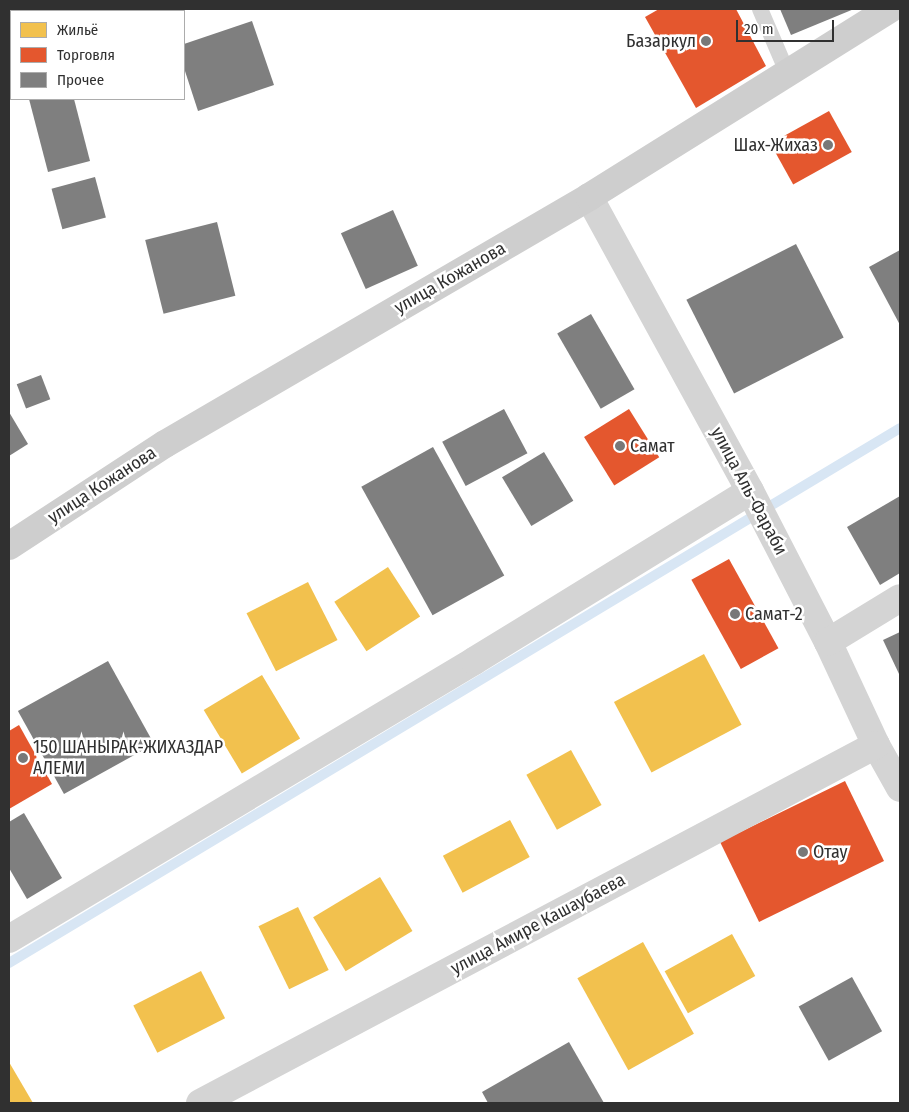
<!DOCTYPE html>
<meta charset="utf-8">
<style>
body{margin:0}
#map{position:relative;width:909px;height:1112px;overflow:hidden;background:#fff;font-family:"Fira Sans Condensed",sans-serif}
div>[style]{position:absolute}
.homes>*{inset:0;background:#f2c14e;transform-origin:0 0}
.shops>*{inset:0;background:#e4572e;transform-origin:0 0}
.stream>*{height:10px;margin:-5px;padding:0 5px;transform-origin:5px;border-radius:5px;background:#d8e6f4}
.building>*{inset:0;background:#7f7f7f;transform-origin:0 0}
.service>*{height:16px;margin:-8px;padding:0 8px;transform-origin:8px;border-radius:8px;background:#d4d4d4}
.minor>*{height:28px;margin:-14px;padding:0 14px;transform-origin:14px;border-radius:14px;background:#d4d4d4}
.secondary>*{height:28px;margin:-14px;padding:0 14px;transform-origin:14px;border-radius:14px;background:#cecece}
.dots>*{width:14px;height:14px;translate:-50% -50%;box-sizing:border-box;border:2px solid #fff;border-radius:50%}
span{translate:-50% -50%;white-space:nowrap;text-align:center;line-height:1.15;-webkit-text-stroke:5px #fff;paint-order:stroke}
.poi-label{font-size:18px;color:#303030}
.right{translate:-100% -50%;text-align:right}
.left{translate:0 -50%;text-align:left}
.street-label{font-size:18px;color:#303030}
.frame{position:absolute;inset:0;border:10px solid #303030;pointer-events:none}
.legend{position:absolute;left:10px;top:10px;width:175px;height:90px;box-sizing:border-box;background:#fff;border:1px solid #acacac;margin:0;padding:6px 9px;list-style:none;font-size:15px;color:#303030}
.legend li{display:flex;align-items:center;gap:10px;height:25px}
.legend b{width:25px;border:1px solid #acacac}
.scale{position:absolute;left:736px;top:20px;width:98px;height:22px;box-sizing:border-box;border:2px solid #303030;border-top:0;padding-left:6px;font-size:15px;line-height:18px;white-space:nowrap;color:#303030;-webkit-text-stroke:4px #fff;paint-order:stroke}
</style>
<div id="map">
<div class="homes">
<div style="left:388px;top:567px;width:59px;height:64px;rotate:57deg"></div>
<div style="left:308px;top:582px;width:65px;height:69px;rotate:63deg"></div>
<div style="left:704px;top:654px;width:80px;height:102px;rotate:62deg"></div>
<div style="left:262px;top:675px;width:74px;height:68px;rotate:59deg"></div>
<div style="left:571px;top:750px;width:63px;height:51px;rotate:61deg"></div>
<div style="left:510px;top:820px;width:42px;height:76px;rotate:62deg"></div>
<div style="left:380px;top:877px;width:63px;height:78px;rotate:59deg"></div>
<div style="left:298px;top:907px;width:70px;height:44px;rotate:64deg"></div>
<div style="left:732px;top:934px;width:48px;height:77px;rotate:61deg"></div>
<div style="left:643px;top:942px;width:105px;height:75px;rotate:61deg"></div>
<div style="left:201px;top:971px;width:53px;height:76px;rotate:63deg"></div>
<div style="clip-path:polygon(9px 1062px,33px 1103px,9px 1103px)"></div>
</div>
<div class="shops">
<div style="clip-path:polygon(659px 9px,736px 9px,766px 66px,696px 108px,645px 17px)"></div>
<div style="left:829px;top:111px;width:47px;height:67px;rotate:61deg"></div>
<div style="left:629px;top:409px;width:57px;height:53px;rotate:58deg"></div>
<div style="left:729px;top:559px;width:102px;height:43px;rotate:61deg"></div>
<div style="clip-path:polygon(19px 725px,52px 784px,9px 809px,9px 731px)"></div>
<div style="left:845px;top:781px;width:89px;height:139px;rotate:64deg"></div>
</div>
<div class="stream">
<div style="left:9px;top:963px;width:1039px;rotate:-30.98deg"></div>
</div>
<div class="building">
<div style="clip-path:polygon(780px 9px,854px 9px,791px 35px)"></div>
<div style="clip-path:polygon(252px 21px,274px 85px,198px 111px,184px 68px,184px 44px)"></div>
<div style="clip-path:polygon(29px 99px,74px 99px,90px 161px,48px 172px)"></div>
<div style="left:95px;top:177px;width:42px;height:45px;rotate:75deg"></div>
<div style="left:393px;top:210px;width:61px;height:57px;rotate:66deg"></div>
<div style="left:217px;top:222px;width:76px;height:74px;rotate:76deg"></div>
<div style="left:796px;top:244px;width:105px;height:123px;rotate:63deg"></div>
<div style="clip-path:polygon(900px 250px,900px 325px,869px 267px)"></div>
<div style="left:591px;top:314px;width:87px;height:39px;rotate:60deg"></div>
<div style="left:41px;top:375px;width:26px;height:26px;rotate:69deg"></div>
<div style="left:504px;top:409px;width:50px;height:70px;rotate:62deg"></div>
<div style="clip-path:polygon(9px 412px,28px 444px,9px 456px)"></div>
<div style="left:433px;top:447px;width:147px;height:82px;rotate:61deg"></div>
<div style="left:544px;top:452px;width:57px;height:49px;rotate:59deg"></div>
<div style="clip-path:polygon(900px 496px,900px 573px,880px 585px,847px 527px)"></div>
<div style="clip-path:polygon(900px 632px,900px 676px,883px 640px)"></div>
<div style="left:108px;top:661px;width:95px;height:103px;rotate:61deg"></div>
<div style="clip-path:polygon(24px 813px,62px 878px,27px 899px,9px 868px,9px 822px)"></div>
<div style="left:852px;top:977px;width:62px;height:61px;rotate:61deg"></div>
<div style="clip-path:polygon(569px 1042px,604px 1103px,488px 1103px,482px 1092px)"></div>
</div>
<div class="service">
<div style="left:760px;top:9px;width:69px;rotate:66.8deg"></div>
<div style="left:69px;top:11px;width:6px;rotate:-18deg"></div>
<div style="left:9px;top:73px;width:2px;rotate:-27deg"></div>
</div>
<div class="minor">
<div style="left:589px;top:197px;width:335px;rotate:61.3deg"></div>
<div style="left:750px;top:491px;width:170px;rotate:62.7deg"></div>
<div style="left:828px;top:642px;width:114px;rotate:65deg"></div>
<div style="left:876px;top:745px;width:49px;rotate:60.8deg"></div>
<div style="left:828px;top:642px;width:84px;rotate:-31.4deg"></div>
<div style="left:9px;top:939px;width:542px;rotate:-30.87deg"></div>
<div style="left:474px;top:661px;width:324px;rotate:-31.6deg"></div>
<div style="left:200px;top:1103px;width:765px;rotate:-27.91deg"></div>
</div>
<div class="secondary">
<div style="left:9px;top:546px;width:186px;rotate:-33.2deg"></div>
<div style="left:165px;top:444px;width:491px;rotate:-30.2deg"></div>
<div style="left:589px;top:197px;width:355px;rotate:-32deg"></div>
</div>
<div class="dots">
<div style="left:706px;top:41px;background:#787878"></div>
<div style="left:828px;top:145px;background:#787878"></div>
<div style="left:620px;top:446px;background:#787878"></div>
<div style="left:735px;top:614px;background:#787878"></div>
<div style="left:23px;top:758px;background:#787878"></div>
<div style="left:803px;top:852px;background:#787878"></div>
</div>
<div class="poi-label">
<span class="right" style="left:696px;top:41px">Базаркул</span>
<span class="right" style="left:818px;top:145px">Шах-Жихаз</span>
<span class="left" style="left:630px;top:446px">Самат</span>
<span class="left" style="left:745px;top:614px">Самат-2</span>
<span class="left" style="left:33px;top:758px">150 ШАНЫРАК-ЖИХАЗДАР<br>АЛЕМИ</span>
<span class="left" style="left:813px;top:852px">Отау</span>
</div>
<div class="street-label">
<span style="left:450px;top:278px;rotate:-30deg">улица Кожанова</span>
<span style="left:102px;top:485px;rotate:-33deg">улица Кожанова</span>
<span style="left:749px;top:491px;rotate:62deg">улица Аль-Фараби</span>
<span style="left:538px;top:924px;rotate:-28deg">улица Амире Кашаубаева</span>
</div>
<div class="frame"></div>
<ul class="legend">
<li><b style="height:14px;background:#f2c14e"></b>Жильё</li>
<li><b style="height:14px;background:#e4572e"></b>Торговля</li>
<li><b style="height:14px;background:#7f7f7f"></b>Прочее</li>
</ul>
<div class="scale">20 m</div>
</div>
